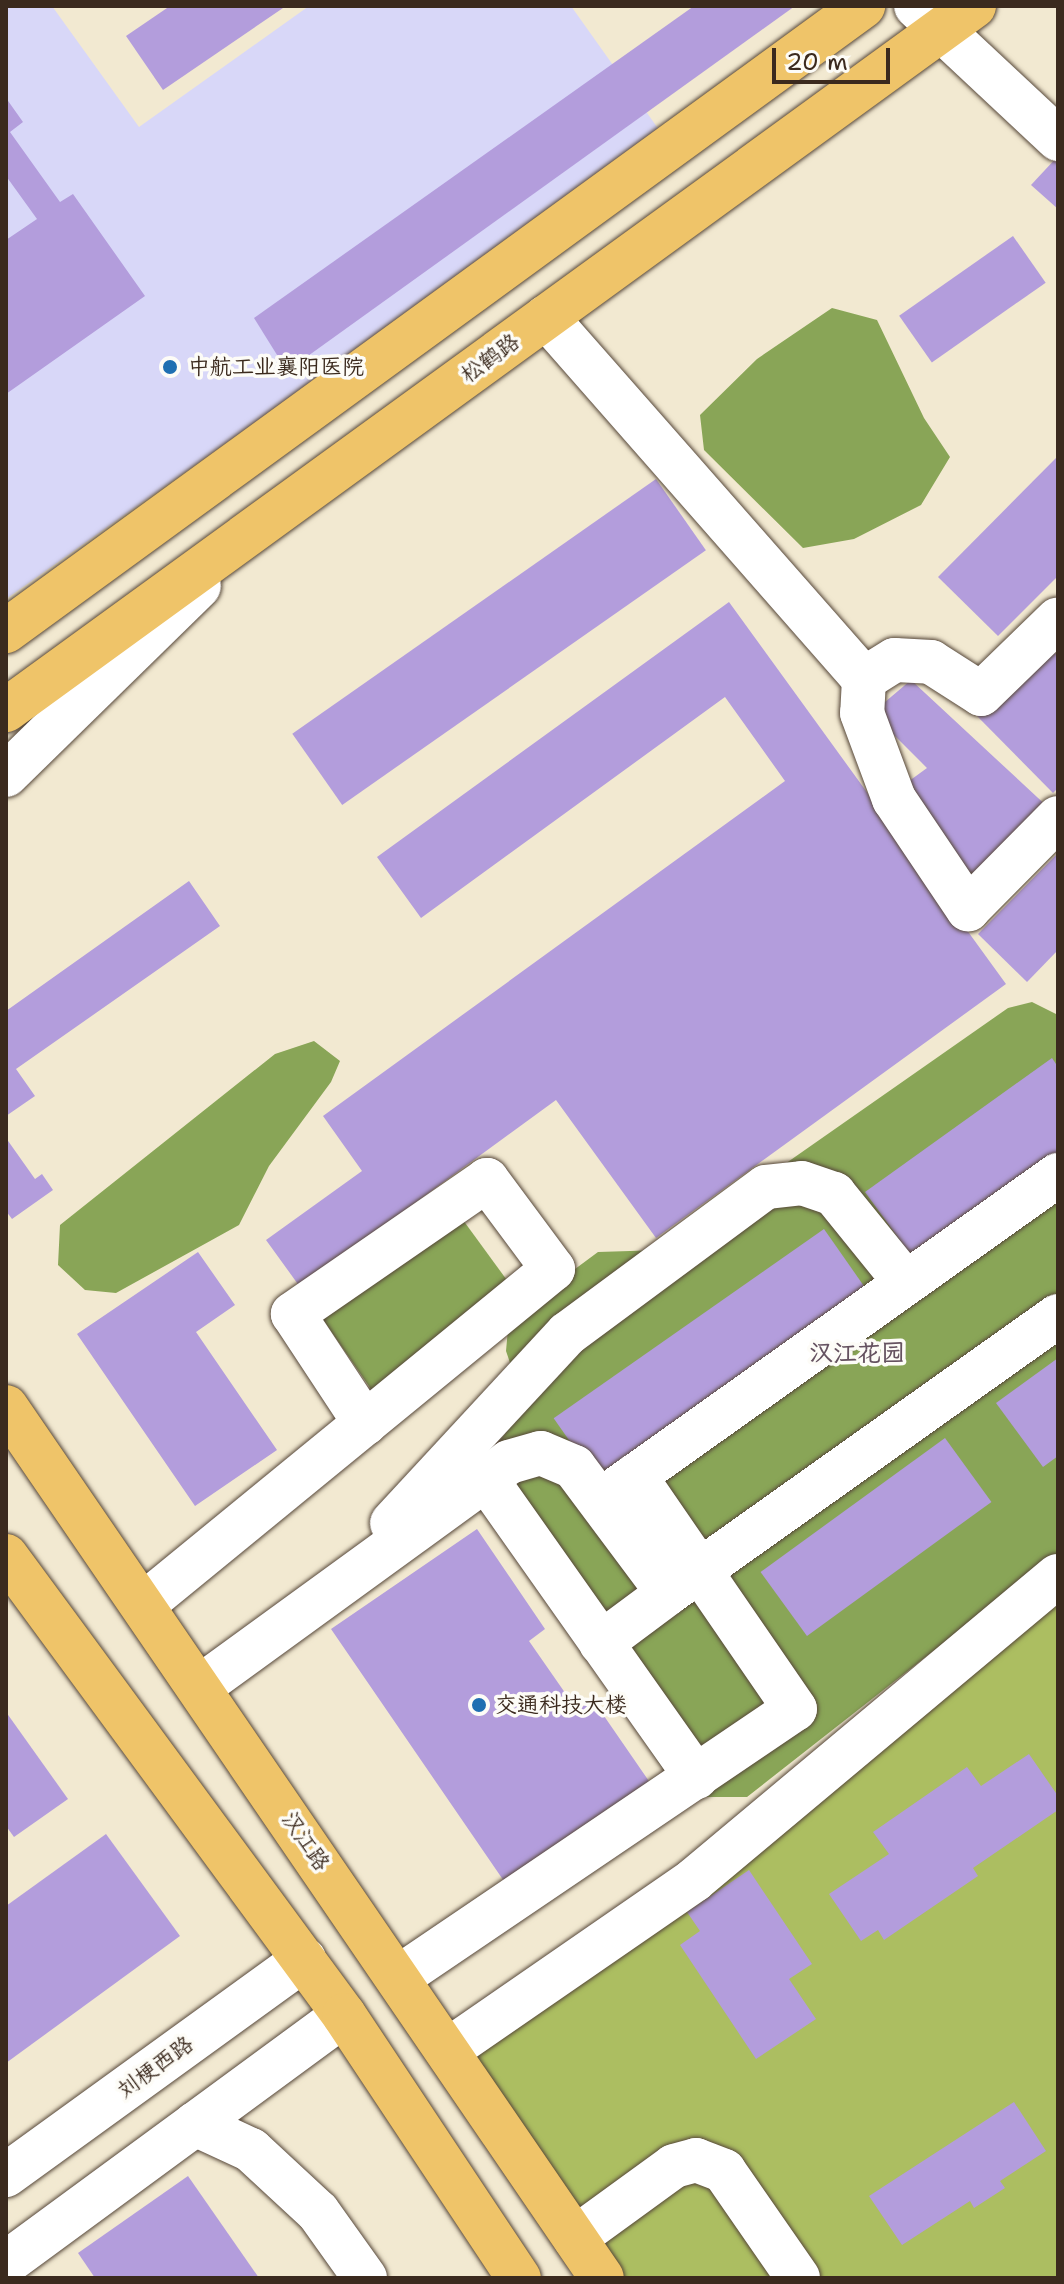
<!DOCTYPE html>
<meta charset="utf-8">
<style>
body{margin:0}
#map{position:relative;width:1064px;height:2284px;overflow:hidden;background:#f2e9d1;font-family:"Shantell Sans","LXGW WenKai TC",sans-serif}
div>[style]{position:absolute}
.built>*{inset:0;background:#d8d7f8}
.green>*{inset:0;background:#acbe61}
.forest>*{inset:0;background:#89a557}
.building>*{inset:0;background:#b39ddc;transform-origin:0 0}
.roads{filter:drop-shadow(0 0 2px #564739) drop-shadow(0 0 2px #564739)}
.minor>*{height:44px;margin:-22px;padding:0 22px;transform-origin:22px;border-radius:22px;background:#fff}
.major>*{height:44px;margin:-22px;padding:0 22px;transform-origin:22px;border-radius:22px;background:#efc469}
.dots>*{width:22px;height:22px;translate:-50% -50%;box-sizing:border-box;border:4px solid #fdfcf7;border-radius:50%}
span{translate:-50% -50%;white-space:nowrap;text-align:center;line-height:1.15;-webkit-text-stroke:7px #fdfcf7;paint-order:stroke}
.street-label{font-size:22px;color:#3b2a1e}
.poi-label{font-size:22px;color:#3b2a1e}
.left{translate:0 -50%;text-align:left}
.neighbourhood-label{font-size:24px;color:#655260;font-weight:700}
.frame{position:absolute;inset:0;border:8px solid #3b2a1e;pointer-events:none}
.scale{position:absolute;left:772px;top:48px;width:118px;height:36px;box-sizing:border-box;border:4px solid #3b2a1e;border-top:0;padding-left:10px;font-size:24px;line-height:28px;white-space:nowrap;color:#3b2a1e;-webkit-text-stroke:6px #fdfcf7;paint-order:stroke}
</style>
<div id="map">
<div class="built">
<div style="clip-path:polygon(6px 6px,52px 6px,139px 127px,309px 6px,571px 6px,662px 134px,6px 599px)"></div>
</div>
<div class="green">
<div style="clip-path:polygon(1058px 1576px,1058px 2278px,602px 2278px,448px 2050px)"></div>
</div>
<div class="forest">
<div style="clip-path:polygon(832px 308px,877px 320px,924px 418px,950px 457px,921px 505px,854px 539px,803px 548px,704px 450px,700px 415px,757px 359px)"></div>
<div style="clip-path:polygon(1032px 1002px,1058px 1015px,1058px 1553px,747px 1797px,697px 1797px,670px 1779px,486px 1510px,483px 1463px,525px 1407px,506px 1351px,509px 1318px,598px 1252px,662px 1250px,1008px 1008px)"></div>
<div style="clip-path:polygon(314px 1041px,340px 1061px,331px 1082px,269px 1166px,239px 1225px,116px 1293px,85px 1290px,58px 1265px,60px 1225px,275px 1054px)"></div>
<div style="clip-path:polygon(463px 1220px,509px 1283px,375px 1395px,322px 1318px)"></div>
</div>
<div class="building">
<div style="clip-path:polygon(170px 6px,286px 6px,163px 90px,126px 36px)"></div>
<div style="clip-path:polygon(694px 6px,795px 6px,287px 371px,254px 318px)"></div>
<div style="clip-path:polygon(6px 98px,23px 122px,10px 132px,60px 202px,73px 194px,145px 296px,6px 394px,6px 240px,37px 219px,6px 176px)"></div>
<div style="clip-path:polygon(1058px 156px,1058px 209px,1031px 185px)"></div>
<div style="left:1013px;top:236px;width:57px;height:139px;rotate:55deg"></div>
<div style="clip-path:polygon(1058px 456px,1058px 576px,998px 636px,938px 577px)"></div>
<div style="left:656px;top:479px;width:87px;height:444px;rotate:55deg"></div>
<div style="clip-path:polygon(729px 602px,1006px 984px,656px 1238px,556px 1100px,300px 1287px,266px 1240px,362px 1171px,323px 1116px,785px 781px,725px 697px,421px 918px,377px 857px)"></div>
<div style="clip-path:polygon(1048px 646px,1058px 656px,1058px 788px,1053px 793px,977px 716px)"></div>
<div style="clip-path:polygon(911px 680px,1051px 810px,971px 884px,905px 784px,927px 768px,872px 713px)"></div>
<div style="clip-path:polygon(1058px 853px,1058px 950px,1027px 982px,978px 934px)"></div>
<div style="clip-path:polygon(189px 881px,220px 926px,16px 1069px,35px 1096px,6px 1116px,6px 1011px)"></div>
<div style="clip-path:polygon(1052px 1058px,1058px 1067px,1058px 1153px,912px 1257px,865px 1192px)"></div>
<div style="clip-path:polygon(6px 1138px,35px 1179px,42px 1174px,53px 1190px,12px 1219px,6px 1211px)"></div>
<div style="left:824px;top:1229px;width:75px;height:330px;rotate:55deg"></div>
<div style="clip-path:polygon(198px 1252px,235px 1305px,196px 1332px,277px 1450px,195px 1506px,77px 1334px)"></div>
<div style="clip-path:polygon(1058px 1358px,1058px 1456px,1043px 1467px,996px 1403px)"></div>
<div style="left:945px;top:1438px;width:79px;height:228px;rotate:54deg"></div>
<div style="clip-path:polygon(477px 1529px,545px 1629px,529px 1641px,577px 1710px,593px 1700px,653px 1787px,508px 1887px,331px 1629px)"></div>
<div style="clip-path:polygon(6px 1712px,68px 1799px,14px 1837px,6px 1826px)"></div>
<div style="clip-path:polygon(1029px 1754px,1058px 1796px,1058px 1810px,973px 1868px,978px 1876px,884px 1940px,878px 1930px,861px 1941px,829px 1894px,889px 1854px,873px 1832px,967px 1767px,981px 1786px)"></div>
<div style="clip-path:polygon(106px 1834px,180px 1936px,6px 2063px,6px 1906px)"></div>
<div style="clip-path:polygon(749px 1870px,812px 1964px,789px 1979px,816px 2019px,756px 2059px,680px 1945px,700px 1931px,687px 1912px)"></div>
<div style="clip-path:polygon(1014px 2102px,1046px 2151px,1000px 2181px,1005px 2188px,974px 2208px,970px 2201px,902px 2245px,869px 2196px)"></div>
<div style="clip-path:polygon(188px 2176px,259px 2278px,95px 2278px,78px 2253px)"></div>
</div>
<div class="roads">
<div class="minor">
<div style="left:916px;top:6px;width:195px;rotate:43.1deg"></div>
<div style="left:546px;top:317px;width:482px;rotate:48.7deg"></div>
<div style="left:864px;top:679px;width:34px;rotate:93deg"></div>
<div style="left:862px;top:713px;width:92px;rotate:69.6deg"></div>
<div style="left:894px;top:799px;width:133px;rotate:56.1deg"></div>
<div style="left:968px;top:909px;width:128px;rotate:-45.3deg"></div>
<div style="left:864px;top:679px;width:36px;rotate:-32deg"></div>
<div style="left:895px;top:660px;width:36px;rotate:3deg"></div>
<div style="left:931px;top:662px;width:59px;rotate:32.6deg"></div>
<div style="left:981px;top:694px;width:107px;rotate:-44.2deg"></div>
<div style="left:6px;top:775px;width:270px;rotate:-44.4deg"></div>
<div style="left:486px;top:1479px;width:365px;rotate:54.8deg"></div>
<div style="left:611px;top:1493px;width:549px;rotate:-35.43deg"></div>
<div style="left:392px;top:1523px;width:258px;rotate:-47.2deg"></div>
<div style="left:567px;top:1334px;width:247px;rotate:-36.5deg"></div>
<div style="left:766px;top:1187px;width:36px;rotate:-6deg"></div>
<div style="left:802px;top:1183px;width:34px;rotate:19deg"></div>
<div style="left:834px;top:1194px;width:114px;rotate:51deg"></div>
<div style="left:145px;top:1603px;width:284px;rotate:-39.3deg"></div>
<div style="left:365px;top:1423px;width:243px;rotate:-39.3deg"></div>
<div style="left:553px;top:1269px;width:111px;rotate:-126.6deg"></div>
<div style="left:487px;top:1180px;width:236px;rotate:145.4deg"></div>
<div style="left:293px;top:1314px;width:131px;rotate:56.6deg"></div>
<div style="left:601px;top:1643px;width:84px;rotate:-36.7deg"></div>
<div style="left:201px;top:1686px;width:381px;rotate:-36deg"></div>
<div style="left:509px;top:1462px;width:33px;rotate:-16deg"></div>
<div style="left:541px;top:1453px;width:36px;rotate:23deg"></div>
<div style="left:574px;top:1467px;width:157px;rotate:53.3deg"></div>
<div style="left:668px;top:1593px;width:478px;rotate:-35.4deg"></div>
<div style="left:399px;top:1977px;width:478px;rotate:-34.1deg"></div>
<div style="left:795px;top:1709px;width:283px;rotate:-124.5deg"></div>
<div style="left:448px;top:2050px;width:299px;rotate:-34.6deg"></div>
<div style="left:694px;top:1880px;width:474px;rotate:-39.9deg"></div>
<div style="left:195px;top:2124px;width:62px;rotate:24.9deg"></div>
<div style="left:251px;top:2150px;width:91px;rotate:42.8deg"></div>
<div style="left:318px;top:2212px;width:81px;rotate:54.5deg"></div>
<div style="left:6px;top:2175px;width:368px;rotate:-35.9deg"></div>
<div style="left:575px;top:2238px;width:122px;rotate:-36deg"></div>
<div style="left:674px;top:2166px;width:23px;rotate:-15deg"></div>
<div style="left:696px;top:2160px;width:30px;rotate:21deg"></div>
<div style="left:724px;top:2171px;width:130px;rotate:55.3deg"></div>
<div style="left:6px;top:2263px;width:419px;rotate:-36.3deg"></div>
</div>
<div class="major">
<div style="left:6px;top:631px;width:1061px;rotate:-36.1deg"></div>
<div style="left:6px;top:710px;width:1197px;rotate:-36.03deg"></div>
<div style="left:6px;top:1407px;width:1055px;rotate:55.62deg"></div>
<div style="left:6px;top:1556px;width:570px;rotate:53.63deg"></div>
<div style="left:344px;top:2015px;width:316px;rotate:56.4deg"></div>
</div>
</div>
<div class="dots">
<div style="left:170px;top:367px;background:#1f6fb2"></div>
<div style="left:479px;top:1705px;background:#1f6fb2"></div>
</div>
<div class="street-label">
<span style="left:490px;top:358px;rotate:-36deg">松鹤路</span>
<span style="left:306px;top:1841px;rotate:56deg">汉江路</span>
<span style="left:155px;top:2067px;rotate:-36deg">刘梗西路</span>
</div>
<div class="poi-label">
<span class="left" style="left:188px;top:367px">中航工业襄阳医院</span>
<span class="left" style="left:495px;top:1705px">交通科技大楼</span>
</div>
<div class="neighbourhood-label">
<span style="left:857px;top:1354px">汉江花园</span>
</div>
<div class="frame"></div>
<div class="scale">20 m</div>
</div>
